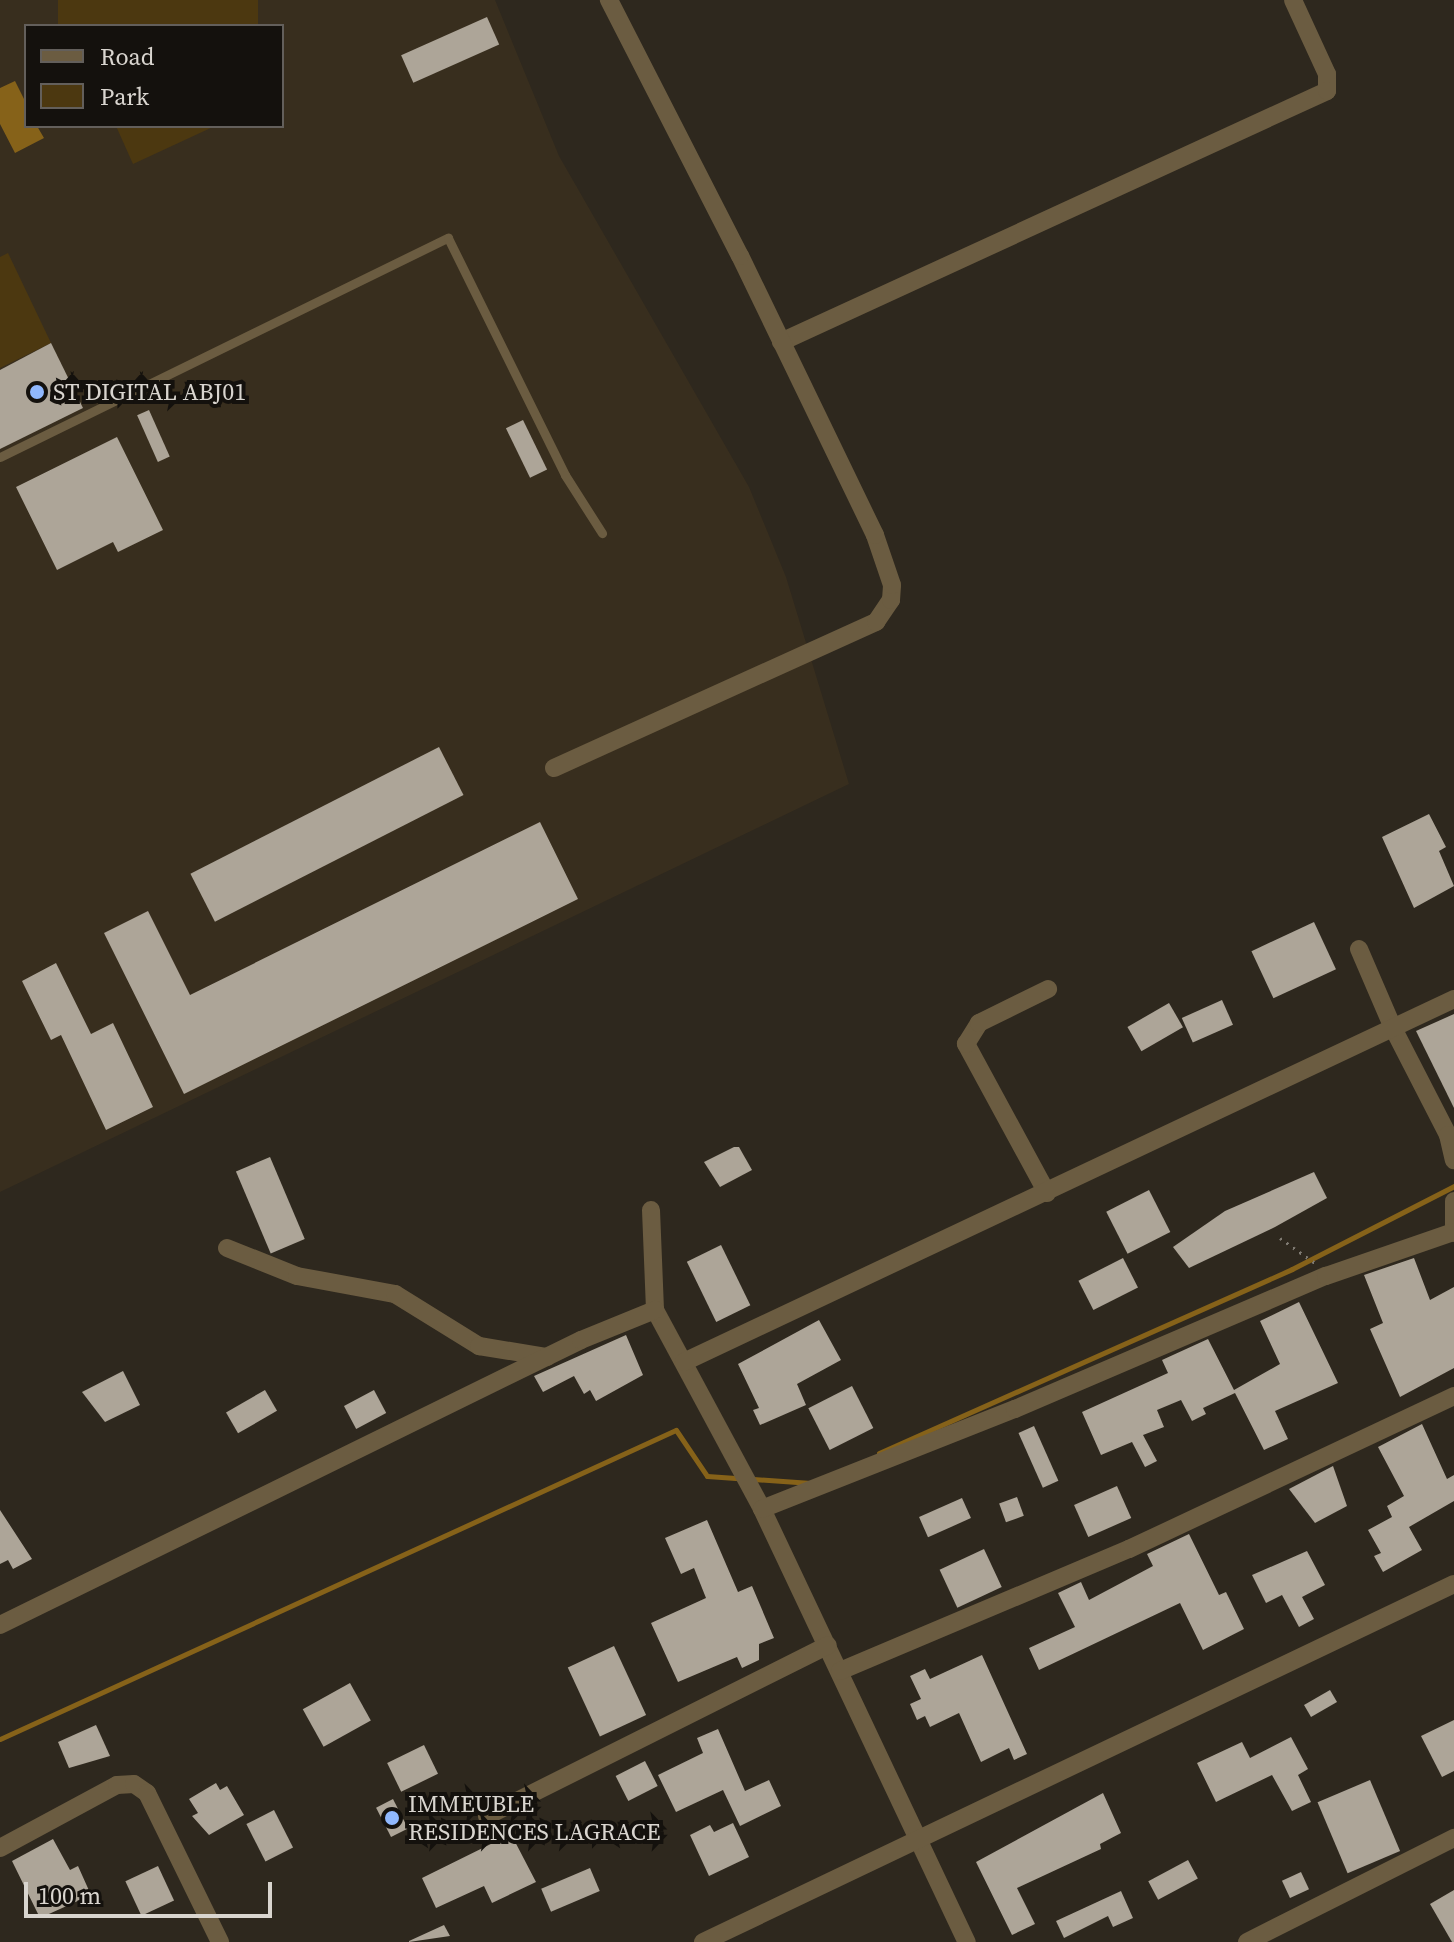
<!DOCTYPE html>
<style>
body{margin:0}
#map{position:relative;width:1454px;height:1942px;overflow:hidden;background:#2e281e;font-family:"Source Serif 4",serif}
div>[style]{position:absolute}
.built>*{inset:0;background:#382e1e}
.green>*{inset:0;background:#4c3810;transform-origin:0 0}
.water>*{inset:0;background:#866219}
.stream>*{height:5px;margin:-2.5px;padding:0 2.5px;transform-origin:2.5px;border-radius:2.5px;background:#866219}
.building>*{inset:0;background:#ada598;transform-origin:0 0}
.path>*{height:3px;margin-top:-1.5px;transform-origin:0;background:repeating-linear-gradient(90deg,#7f7a72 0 2px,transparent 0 8px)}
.service>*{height:9px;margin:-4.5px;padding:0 4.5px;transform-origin:4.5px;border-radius:4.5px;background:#6b5c41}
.minor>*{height:18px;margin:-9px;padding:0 9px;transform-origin:9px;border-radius:9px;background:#6b5c41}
.dots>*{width:22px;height:22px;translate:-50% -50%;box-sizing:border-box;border:4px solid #14110d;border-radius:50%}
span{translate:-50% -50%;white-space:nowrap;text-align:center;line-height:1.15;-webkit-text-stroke:8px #14110d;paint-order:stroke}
.poi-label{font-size:24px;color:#d9d5cf}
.left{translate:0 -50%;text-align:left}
.legend{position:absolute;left:24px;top:24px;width:260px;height:104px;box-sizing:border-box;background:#14110d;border:2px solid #635f5b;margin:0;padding:10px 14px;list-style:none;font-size:24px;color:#d9d5cf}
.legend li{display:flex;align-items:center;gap:16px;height:40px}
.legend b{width:40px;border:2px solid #635f5b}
.scale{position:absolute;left:24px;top:1882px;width:248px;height:36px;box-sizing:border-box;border:4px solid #d9d5cf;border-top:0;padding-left:10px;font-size:24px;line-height:28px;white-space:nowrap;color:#d9d5cf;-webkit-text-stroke:6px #14110d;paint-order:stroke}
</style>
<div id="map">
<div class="built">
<div style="clip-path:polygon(evenodd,0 0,495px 0,559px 156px,749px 487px,786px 577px,849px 784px,0 1192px,0 0,26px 26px,282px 26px,282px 126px,26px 126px,26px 26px)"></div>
</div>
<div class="green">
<div style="left:58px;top:0;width:200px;height:29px"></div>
<div style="clip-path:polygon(116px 126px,215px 126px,133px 164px)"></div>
<div style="clip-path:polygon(8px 253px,51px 343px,0 368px,0 257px)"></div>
</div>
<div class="water">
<div style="clip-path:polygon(15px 81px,26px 103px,26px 126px,37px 126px,44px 138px,15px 153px,0 124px,0 88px)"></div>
</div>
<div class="stream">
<div style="left:879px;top:1453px;width:452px;rotate:-24deg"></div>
<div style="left:1292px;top:1269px;width:182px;rotate:-27.1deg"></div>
<div style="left:753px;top:1479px;width:58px;rotate:3.9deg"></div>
<div style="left:0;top:1739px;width:743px;rotate:-24.57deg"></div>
<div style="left:676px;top:1430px;width:55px;rotate:56deg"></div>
<div style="left:707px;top:1476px;width:32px;rotate:4deg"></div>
</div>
<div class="building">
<div style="left:487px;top:17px;width:30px;height:94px;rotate:66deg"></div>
<div style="clip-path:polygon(51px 343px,83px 408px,0 449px,0 370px)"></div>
<div style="left:149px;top:410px;width:51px;height:13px;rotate:66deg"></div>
<div style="left:523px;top:420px;width:55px;height:19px;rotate:64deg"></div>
<div style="clip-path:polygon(117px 437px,163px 530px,118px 552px,113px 542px,57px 570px,16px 487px)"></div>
<div style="left:439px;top:747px;width:54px;height:279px;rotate:63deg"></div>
<div style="clip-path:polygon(1429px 814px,1446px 847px,1439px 851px,1454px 886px,1414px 908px,1382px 837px)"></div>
<div style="clip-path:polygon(540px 822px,578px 899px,184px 1094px,104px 933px,148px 911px,190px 995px)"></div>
<div style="left:1314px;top:922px;width:52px;height:69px;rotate:65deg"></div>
<div style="clip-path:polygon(56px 963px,91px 1034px,113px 1023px,153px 1107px,106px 1130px,61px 1035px,51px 1040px,22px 981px)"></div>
<div style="left:1222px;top:1000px;width:27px;height:44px;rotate:66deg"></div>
<div style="left:1169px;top:1003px;width:28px;height:48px;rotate:60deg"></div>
<div style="clip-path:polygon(1454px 1014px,1454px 1108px,1416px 1031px)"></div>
<div style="clip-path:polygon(734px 1147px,739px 1147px,752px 1170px,720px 1187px,704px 1162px)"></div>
<div style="left:270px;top:1157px;width:89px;height:37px;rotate:67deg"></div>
<div style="clip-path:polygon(1314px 1172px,1327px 1198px,1275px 1227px,1189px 1268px,1173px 1247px,1225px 1211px)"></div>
<div style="left:1149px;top:1190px;width:47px;height:48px;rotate:63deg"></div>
<div style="left:721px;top:1245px;width:67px;height:38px;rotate:64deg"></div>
<div style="left:1123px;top:1258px;width:33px;height:50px;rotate:63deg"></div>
<div style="clip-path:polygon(1414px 1258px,1430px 1300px,1454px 1287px,1454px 1368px,1400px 1397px,1370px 1329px,1383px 1323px,1364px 1275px)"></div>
<div style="clip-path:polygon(1299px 1302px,1338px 1383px,1275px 1411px,1288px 1439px,1264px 1450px,1235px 1393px,1203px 1408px,1206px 1414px,1192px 1421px,1181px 1400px,1157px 1410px,1164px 1427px,1143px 1435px,1157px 1461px,1145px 1467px,1132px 1442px,1101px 1455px,1082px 1412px,1168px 1373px,1162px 1360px,1208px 1339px,1234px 1390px,1280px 1364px,1260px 1321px)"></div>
<div style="clip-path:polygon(819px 1320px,841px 1360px,797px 1384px,806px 1405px,760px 1425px,753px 1410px,759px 1408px,738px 1364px)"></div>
<div style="clip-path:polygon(626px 1335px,643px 1375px,596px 1401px,590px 1390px,584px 1394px,574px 1376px,543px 1392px,534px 1376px)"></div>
<div style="clip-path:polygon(123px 1371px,140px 1405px,105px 1422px,82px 1392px)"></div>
<div style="left:852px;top:1386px;width:47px;height:49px;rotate:63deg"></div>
<div style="left:265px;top:1390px;width:24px;height:45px;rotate:60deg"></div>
<div style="left:374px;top:1390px;width:26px;height:34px;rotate:62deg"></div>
<div style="clip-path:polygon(1422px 1424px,1447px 1479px,1454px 1475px,1454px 1501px,1409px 1527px,1422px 1550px,1383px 1572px,1374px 1556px,1381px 1553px,1368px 1530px,1392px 1517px,1387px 1506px,1404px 1496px,1378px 1447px)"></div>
<div style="left:1034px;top:1426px;width:60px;height:17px;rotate:66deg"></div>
<div style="clip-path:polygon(1333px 1466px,1347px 1506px,1315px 1523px,1289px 1489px)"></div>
<div style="left:1117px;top:1486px;width:35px;height:47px;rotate:66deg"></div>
<div style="left:1017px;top:1497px;width:20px;height:19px;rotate:70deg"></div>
<div style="left:962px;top:1498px;width:22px;height:47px;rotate:66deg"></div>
<div style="clip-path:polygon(0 1510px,32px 1559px,13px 1569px,8px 1560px,0 1564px)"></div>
<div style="clip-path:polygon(707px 1520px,738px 1592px,752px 1586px,774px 1638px,759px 1644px,759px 1660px,742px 1668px,737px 1657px,678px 1682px,651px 1623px,706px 1598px,694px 1568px,681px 1574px,665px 1538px)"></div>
<div style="clip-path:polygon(1189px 1534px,1219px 1595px,1226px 1592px,1244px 1629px,1203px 1650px,1180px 1603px,1039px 1670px,1029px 1648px,1075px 1627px,1058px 1593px,1081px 1582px,1089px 1600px,1153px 1566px,1147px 1554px)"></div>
<div style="left:984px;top:1549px;width:42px;height:49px;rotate:65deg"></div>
<div style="clip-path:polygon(1307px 1551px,1325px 1585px,1302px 1597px,1314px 1619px,1299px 1627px,1282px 1595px,1266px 1603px,1252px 1575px)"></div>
<div style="left:614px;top:1646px;width:76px;height:51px;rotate:65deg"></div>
<div style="clip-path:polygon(982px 1655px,1027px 1754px,1014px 1760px,1009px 1748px,981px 1762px,959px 1713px,930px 1727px,925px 1716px,917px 1720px,910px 1704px,921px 1699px,910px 1676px,925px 1669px,930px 1679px)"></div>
<div style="left:350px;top:1683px;width:43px;height:54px;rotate:61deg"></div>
<div style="left:1330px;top:1690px;width:14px;height:30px;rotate:60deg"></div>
<div style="clip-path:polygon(1454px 1720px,1454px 1771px,1442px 1777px,1421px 1736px)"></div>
<div style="clip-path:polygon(96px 1725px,110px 1756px,69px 1768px,58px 1742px)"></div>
<div style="clip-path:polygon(718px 1729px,745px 1791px,769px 1780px,781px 1806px,740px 1826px,723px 1790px,676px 1812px,658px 1775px,703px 1753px,697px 1738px)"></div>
<div style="clip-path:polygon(1291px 1737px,1308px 1769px,1298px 1775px,1311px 1802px,1292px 1811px,1272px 1775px,1216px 1802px,1197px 1763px,1242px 1742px,1250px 1758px)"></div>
<div style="left:424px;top:1745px;width:32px;height:41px;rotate:64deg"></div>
<div style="left:645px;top:1761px;width:28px;height:33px;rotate:63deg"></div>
<div style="left:1370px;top:1780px;width:77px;height:57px;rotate:67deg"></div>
<div style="clip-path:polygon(216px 1783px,220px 1790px,227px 1786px,244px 1815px,209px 1835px,192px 1816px,198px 1813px,189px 1799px)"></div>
<div style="clip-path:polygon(1103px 1793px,1121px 1833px,1100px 1844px,1101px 1849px,1017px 1888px,1035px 1924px,1012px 1935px,976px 1862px)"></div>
<div style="left:393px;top:1799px;width:33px;height:19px;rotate:63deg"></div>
<div style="left:274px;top:1810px;width:42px;height:31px;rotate:63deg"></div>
<div style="clip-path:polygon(733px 1823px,749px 1857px,709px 1876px,690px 1835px,710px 1825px,714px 1832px)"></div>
<div style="clip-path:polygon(511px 1834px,536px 1882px,492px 1903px,484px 1886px,436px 1908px,422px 1878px)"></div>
<div style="clip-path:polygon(53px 1839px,70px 1870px,78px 1866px,91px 1895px,40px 1918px,12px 1861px)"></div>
<div style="left:1188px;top:1860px;width:21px;height:45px;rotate:62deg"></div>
<div style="left:158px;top:1866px;width:38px;height:36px;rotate:65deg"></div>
<div style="left:590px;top:1868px;width:25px;height:53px;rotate:67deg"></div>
<div style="left:1301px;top:1872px;width:19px;height:21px;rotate:65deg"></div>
<div style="clip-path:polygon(1454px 1890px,1454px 1942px,1452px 1942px,1430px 1904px)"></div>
<div style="clip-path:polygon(1121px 1891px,1133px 1918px,1113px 1927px,1108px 1916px,1064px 1938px,1056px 1921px)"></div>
<div style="clip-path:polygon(444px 1925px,450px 1936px,409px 1942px,409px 1941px)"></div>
</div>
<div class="path">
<div style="left:1280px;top:1238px;width:43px;rotate:35.5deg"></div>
</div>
<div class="service">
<div style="left:0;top:457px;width:499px;rotate:-26.1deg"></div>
<div style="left:448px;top:238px;width:264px;rotate:63.7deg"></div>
<div style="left:565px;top:475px;width:69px;rotate:57.5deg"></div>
</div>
<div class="minor">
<div style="left:781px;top:342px;width:601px;rotate:-24.69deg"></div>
<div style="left:1327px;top:91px;width:17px;rotate:-90deg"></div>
<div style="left:1327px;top:74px;width:81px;rotate:-114.7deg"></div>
<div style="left:554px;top:768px;width:354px;rotate:-24.4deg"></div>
<div style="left:876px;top:622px;width:27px;rotate:-56deg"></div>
<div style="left:891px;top:600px;width:15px;rotate:-86deg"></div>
<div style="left:892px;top:585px;width:53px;rotate:-108.8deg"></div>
<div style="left:875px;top:535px;width:310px;rotate:-115.8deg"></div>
<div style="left:740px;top:256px;width:288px;rotate:-117.1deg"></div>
<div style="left:1359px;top:949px;width:86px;rotate:66.7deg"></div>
<div style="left:1393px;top:1028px;width:120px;rotate:62.8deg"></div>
<div style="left:1448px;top:1135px;width:26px;rotate:77deg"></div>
<div style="left:1047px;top:1193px;width:170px;rotate:-118.5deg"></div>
<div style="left:966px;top:1044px;width:25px;rotate:-58deg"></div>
<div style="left:979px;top:1023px;width:77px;rotate:-26.2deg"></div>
<div style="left:1454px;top:1201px;width:32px;rotate:90deg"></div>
<div style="left:651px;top:1210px;width:100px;rotate:87.7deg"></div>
<div style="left:655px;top:1310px;width:226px;rotate:61.7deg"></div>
<div style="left:762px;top:1509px;width:479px;rotate:64.7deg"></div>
<div style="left:227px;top:1248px;width:75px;rotate:21.8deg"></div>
<div style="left:297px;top:1276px;width:100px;rotate:10.4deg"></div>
<div style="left:395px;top:1294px;width:99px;rotate:31.8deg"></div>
<div style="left:479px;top:1346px;width:69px;rotate:9.2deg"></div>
<div style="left:684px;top:1362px;width:851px;rotate:-25.24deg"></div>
<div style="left:762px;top:1509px;width:272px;rotate:-21.6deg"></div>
<div style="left:1015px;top:1409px;width:338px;rotate:-23.2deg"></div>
<div style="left:1326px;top:1276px;width:134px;rotate:-19.1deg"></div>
<div style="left:0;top:1625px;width:647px;rotate:-26.13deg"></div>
<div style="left:581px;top:1340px;width:80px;rotate:-22.1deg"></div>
<div style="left:840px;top:1671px;width:314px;rotate:-22.9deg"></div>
<div style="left:1129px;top:1549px;width:359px;rotate:-25.2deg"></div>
<div style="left:487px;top:1816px;width:381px;rotate:-26.6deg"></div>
<div style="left:0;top:1848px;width:133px;rotate:-28.3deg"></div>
<div style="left:117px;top:1785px;width:17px;rotate:-3deg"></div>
<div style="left:134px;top:1784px;width:16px;rotate:35deg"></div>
<div style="left:147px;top:1793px;width:166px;rotate:63.9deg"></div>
<div style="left:703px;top:1942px;width:832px;rotate:-25.49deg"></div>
<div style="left:1247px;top:1942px;width:232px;rotate:-26.7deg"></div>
</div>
<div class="dots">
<div style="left:37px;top:392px;background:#90b8fd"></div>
<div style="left:392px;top:1818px;background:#90b8fd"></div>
</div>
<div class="poi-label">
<span class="left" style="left:53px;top:392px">ST DIGITAL ABJ01</span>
<span class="left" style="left:408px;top:1818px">IMMEUBLE<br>RESIDENCES LAGRACE</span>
</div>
<ul class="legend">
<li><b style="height:10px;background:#6b5c41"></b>Road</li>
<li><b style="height:22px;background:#4c3810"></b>Park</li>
</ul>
<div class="scale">100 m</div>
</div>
